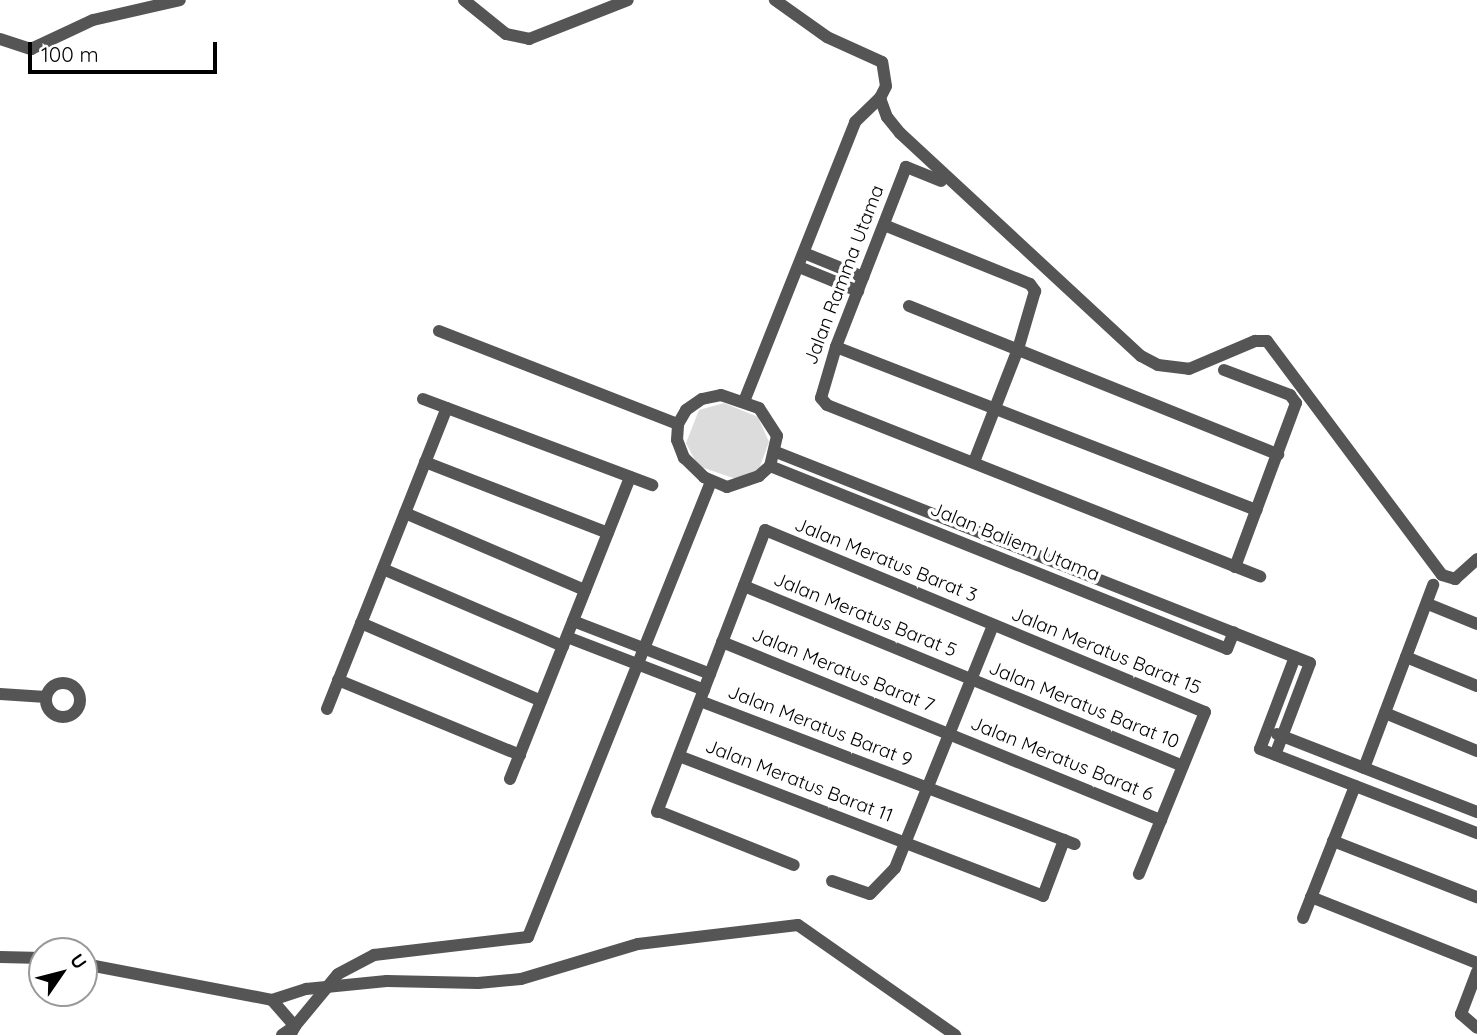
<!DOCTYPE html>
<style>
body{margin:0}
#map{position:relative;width:1477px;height:1035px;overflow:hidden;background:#fff;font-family:Quicksand,sans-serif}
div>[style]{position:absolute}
.green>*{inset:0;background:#dcdcdc}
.minor>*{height:12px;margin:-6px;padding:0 6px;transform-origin:6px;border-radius:6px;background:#555}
.minor>.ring{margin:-6px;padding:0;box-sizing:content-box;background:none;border:12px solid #555;border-radius:50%}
span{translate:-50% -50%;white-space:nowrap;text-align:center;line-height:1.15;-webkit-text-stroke:7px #fff;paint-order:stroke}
.street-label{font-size:19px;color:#000}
.north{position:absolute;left:28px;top:937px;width:70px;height:70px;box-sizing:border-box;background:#fff;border:2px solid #999;border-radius:50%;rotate:55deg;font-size:19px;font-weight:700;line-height:28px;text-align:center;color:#000}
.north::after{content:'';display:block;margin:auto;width:24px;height:32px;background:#000;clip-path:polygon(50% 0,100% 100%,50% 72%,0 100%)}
.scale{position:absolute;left:28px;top:42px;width:189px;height:32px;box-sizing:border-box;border:4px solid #000;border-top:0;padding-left:9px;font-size:21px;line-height:24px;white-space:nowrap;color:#000;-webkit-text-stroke:5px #fff;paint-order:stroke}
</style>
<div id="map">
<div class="green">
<div style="clip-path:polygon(724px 403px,758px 417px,769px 442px,759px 469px,736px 479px,698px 466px,686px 443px,699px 410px)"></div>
</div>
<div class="minor">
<div style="left:464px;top:0;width:54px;rotate:39deg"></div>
<div style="left:506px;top:34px;width:24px;rotate:12deg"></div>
<div style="left:529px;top:39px;width:106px;rotate:-21.5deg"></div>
<div style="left:0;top:39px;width:33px;rotate:18deg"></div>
<div style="left:31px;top:49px;width:68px;rotate:-25.1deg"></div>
<div style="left:93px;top:20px;width:89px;rotate:-12.9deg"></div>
<div style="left:880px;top:98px;width:20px;rotate:70deg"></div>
<div style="left:887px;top:117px;width:21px;rotate:51deg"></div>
<div style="left:900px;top:133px;width:328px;rotate:42.8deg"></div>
<div style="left:1141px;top:356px;width:19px;rotate:28deg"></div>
<div style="left:1158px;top:365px;width:31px;rotate:7deg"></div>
<div style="left:1189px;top:369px;width:72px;rotate:-23deg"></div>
<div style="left:1255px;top:341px;width:12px"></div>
<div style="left:1267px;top:341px;width:292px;rotate:53.2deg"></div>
<div style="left:1442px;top:575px;width:14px;rotate:17deg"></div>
<div style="left:1455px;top:579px;width:30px;rotate:-42deg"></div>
<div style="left:941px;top:181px;width:38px;rotate:-158deg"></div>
<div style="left:906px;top:167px;width:193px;rotate:111.3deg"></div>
<div style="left:836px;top:347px;width:53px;rotate:106.4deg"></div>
<div style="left:821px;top:398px;width:9px;rotate:49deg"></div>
<div style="left:827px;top:405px;width:466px;rotate:21.6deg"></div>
<div style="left:884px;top:225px;width:157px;rotate:22deg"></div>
<div style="left:1030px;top:284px;width:9px;rotate:54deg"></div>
<div style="left:1035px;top:291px;width:60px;rotate:106.3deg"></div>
<div style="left:1018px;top:349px;width:121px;rotate:111.3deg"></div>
<div style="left:804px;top:253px;width:64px;rotate:22.1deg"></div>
<div style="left:799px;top:267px;width:64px;rotate:22.1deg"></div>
<div style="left:909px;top:306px;width:398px;rotate:21.9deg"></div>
<div style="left:439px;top:331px;width:256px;rotate:21.3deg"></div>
<div style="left:836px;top:347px;width:451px;rotate:21.2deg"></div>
<div style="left:1224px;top:370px;width:71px;rotate:20.7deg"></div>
<div style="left:1290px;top:395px;width:10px;rotate:53deg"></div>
<div style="left:1296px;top:403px;width:175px;rotate:110.4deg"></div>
<div style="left:721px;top:395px;width:40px;rotate:18.9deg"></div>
<div style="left:759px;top:408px;width:33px;rotate:57deg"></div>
<div style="left:777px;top:436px;width:31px;rotate:103deg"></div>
<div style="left:770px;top:466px;width:15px;rotate:138deg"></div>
<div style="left:759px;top:476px;width:34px;rotate:161deg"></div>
<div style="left:727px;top:487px;width:25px;rotate:-157deg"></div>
<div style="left:704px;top:477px;width:28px;rotate:-136deg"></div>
<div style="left:684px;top:458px;width:19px;rotate:-111deg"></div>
<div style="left:677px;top:440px;width:16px;rotate:-86deg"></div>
<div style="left:678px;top:424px;width:16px;rotate:-60deg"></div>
<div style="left:686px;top:410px;width:19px;rotate:-35deg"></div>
<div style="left:702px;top:399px;width:19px;rotate:-12deg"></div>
<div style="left:423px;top:399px;width:245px;rotate:20.6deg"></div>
<div style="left:745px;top:399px;width:298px;rotate:-68.3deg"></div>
<div style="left:855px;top:122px;width:35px;rotate:-44deg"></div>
<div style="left:880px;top:98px;width:13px;rotate:-63deg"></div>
<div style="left:886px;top:86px;width:24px;rotate:-99deg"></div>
<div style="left:882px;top:62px;width:60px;rotate:-155.6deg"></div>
<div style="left:827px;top:37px;width:64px;rotate:-144.6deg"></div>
<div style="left:776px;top:452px;width:574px;rotate:21.56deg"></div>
<div style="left:1310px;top:663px;width:98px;rotate:110.8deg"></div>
<div style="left:425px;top:462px;width:196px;rotate:21.2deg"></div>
<div style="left:770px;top:466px;width:492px;rotate:21.8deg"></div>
<div style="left:1227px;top:649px;width:18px;rotate:-68deg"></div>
<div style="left:405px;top:513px;width:196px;rotate:23.2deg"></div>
<div style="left:383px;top:569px;width:196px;rotate:23.2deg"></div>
<div style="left:744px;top:586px;width:474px;rotate:22.3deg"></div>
<div style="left:1428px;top:604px;width:53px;rotate:22.2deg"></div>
<div style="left:573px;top:621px;width:147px;rotate:21.1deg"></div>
<div style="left:361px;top:623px;width:196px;rotate:23.4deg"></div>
<div style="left:567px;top:637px;width:147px;rotate:21.1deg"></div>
<div style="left:722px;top:642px;width:474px;rotate:22.1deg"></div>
<div style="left:1295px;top:657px;width:98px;rotate:110.8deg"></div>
<div style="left:1260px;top:749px;width:233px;rotate:21.2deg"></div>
<div style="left:1406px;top:657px;width:77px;rotate:22.2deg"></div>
<div style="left:338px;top:680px;width:197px;rotate:22.4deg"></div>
<div class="ring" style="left:46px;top:683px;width:22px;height:22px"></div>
<div style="left:0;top:694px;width:46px;rotate:3.7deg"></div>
<div style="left:700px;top:701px;width:401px;rotate:20.9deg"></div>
<div style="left:327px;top:709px;width:324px;rotate:-68.3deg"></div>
<div style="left:1385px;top:713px;width:100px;rotate:22.4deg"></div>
<div style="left:1277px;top:734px;width:215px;rotate:21.3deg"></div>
<div style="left:679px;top:756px;width:390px;rotate:21deg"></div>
<div style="left:1043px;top:896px;width:60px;rotate:-69.4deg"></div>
<div style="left:1364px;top:768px;width:196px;rotate:-69.3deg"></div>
<div style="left:510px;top:779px;width:325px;rotate:-68.3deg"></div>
<div style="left:658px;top:811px;width:146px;rotate:21.7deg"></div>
<div style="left:657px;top:812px;width:302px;rotate:-69deg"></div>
<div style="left:765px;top:530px;width:476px;rotate:22.5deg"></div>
<div style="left:1205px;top:712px;width:175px;rotate:112.2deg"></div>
<div style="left:1333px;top:841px;width:155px;rotate:21.3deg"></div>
<div style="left:832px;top:881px;width:40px;rotate:18.9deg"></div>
<div style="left:870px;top:894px;width:36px;rotate:-46deg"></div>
<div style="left:895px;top:868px;width:262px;rotate:-68deg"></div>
<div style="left:1311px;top:897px;width:179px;rotate:21.7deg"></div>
<div style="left:1303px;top:918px;width:142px;rotate:-68.5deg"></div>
<div style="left:0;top:957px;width:42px;rotate:1.4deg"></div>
<div style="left:84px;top:964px;width:191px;rotate:10.8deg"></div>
<div style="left:272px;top:1000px;width:36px;rotate:-18deg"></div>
<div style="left:306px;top:989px;width:81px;rotate:-5.6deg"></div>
<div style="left:387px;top:981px;width:91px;rotate:1.3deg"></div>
<div style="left:478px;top:983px;width:43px;rotate:-5.3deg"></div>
<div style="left:521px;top:979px;width:122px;rotate:-16.7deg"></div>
<div style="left:638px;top:944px;width:161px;rotate:-6.8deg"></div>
<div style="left:798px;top:925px;width:192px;rotate:35deg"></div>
<div style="left:1477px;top:972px;width:45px;rotate:110.9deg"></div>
<div style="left:1461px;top:1014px;width:21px;rotate:41deg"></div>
<div style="left:272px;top:1000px;width:35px;rotate:49deg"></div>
<div style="left:295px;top:1026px;width:7px;rotate:117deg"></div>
<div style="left:282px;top:1035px;width:16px;rotate:-35deg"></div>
<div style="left:295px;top:1026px;width:67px;rotate:-50.4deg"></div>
<div style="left:338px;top:974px;width:41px;rotate:-27.8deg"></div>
<div style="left:374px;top:955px;width:155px;rotate:-6.7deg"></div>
<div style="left:528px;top:937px;width:490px;rotate:-68.1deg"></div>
</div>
<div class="street-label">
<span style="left:844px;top:275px;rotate:-69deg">Jalan Ramma Utama</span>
<span style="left:1015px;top:542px;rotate:22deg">Jalan Baliem Utama</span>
<span style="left:886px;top:560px;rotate:22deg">Jalan Meratus Barat 3</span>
<span style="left:865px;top:615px;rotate:22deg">Jalan Meratus Barat 5</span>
<span style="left:1106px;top:651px;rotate:22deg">Jalan Meratus Barat 15</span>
<span style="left:843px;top:670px;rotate:22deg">Jalan Meratus Barat 7</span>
<span style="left:1084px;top:705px;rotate:22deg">Jalan Meratus Barat 10</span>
<span style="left:820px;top:726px;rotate:21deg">Jalan Meratus Barat 9</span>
<span style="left:1062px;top:759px;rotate:22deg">Jalan Meratus Barat 6</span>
<span style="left:799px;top:781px;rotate:21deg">Jalan Meratus Barat 11</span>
</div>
<div class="north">U</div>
<div class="scale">100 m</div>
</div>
